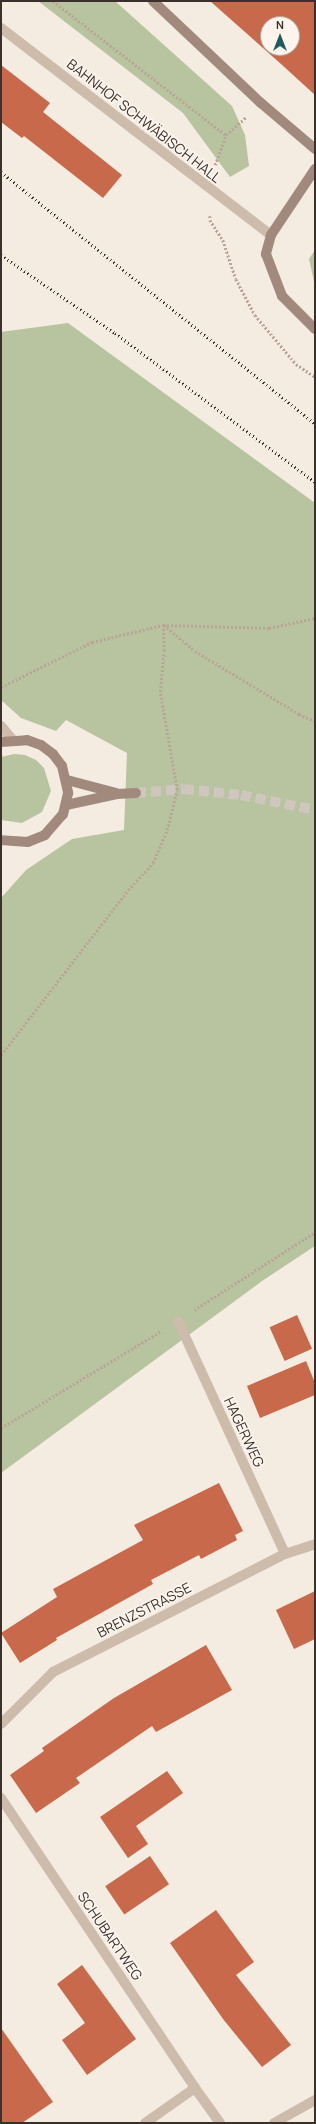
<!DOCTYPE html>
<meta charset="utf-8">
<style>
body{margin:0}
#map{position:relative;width:316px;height:2124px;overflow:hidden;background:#f4ebe1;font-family:Manrope,sans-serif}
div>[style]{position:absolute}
.green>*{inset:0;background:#b8c4a0}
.building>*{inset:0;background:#c8694b;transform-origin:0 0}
.secondary-tunnel>*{height:10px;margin-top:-5px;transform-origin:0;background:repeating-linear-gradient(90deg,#cfc6bd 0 10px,transparent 0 15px)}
.path>*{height:2.5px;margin-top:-1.25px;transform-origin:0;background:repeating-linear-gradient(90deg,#b9a596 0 2px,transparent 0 4px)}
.lane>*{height:10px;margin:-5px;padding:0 5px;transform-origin:5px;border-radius:5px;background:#cdbbac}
.street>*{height:10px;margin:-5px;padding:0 5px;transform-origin:5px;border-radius:5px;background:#cdbbac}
.secondary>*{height:10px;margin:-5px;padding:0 5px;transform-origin:5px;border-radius:5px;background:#a18a7d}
.rail>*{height:3px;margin-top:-1.5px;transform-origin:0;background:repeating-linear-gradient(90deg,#3b302b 0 1px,transparent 0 4px)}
span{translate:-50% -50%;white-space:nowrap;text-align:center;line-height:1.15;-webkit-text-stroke:3.5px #fbf5ee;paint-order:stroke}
.street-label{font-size:14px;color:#3b302b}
.frame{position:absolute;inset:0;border:2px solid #3b302b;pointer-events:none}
.north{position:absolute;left:260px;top:16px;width:40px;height:40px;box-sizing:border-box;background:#fbf5ee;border:1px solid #aea6a0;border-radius:50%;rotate:0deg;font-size:11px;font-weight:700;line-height:16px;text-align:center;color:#3b302b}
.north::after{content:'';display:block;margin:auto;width:14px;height:18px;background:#1f5a5e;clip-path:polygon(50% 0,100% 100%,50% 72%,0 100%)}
</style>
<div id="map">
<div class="green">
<div style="clip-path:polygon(38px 1px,115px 1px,232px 106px,245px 135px,249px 166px,230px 177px,183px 113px)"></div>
<div style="clip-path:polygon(315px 250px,315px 286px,309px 259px)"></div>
<div style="clip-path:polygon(68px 323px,315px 503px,315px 1246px,262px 1281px,1px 1473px,1px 898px,26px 870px,72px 839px,124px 830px,127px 753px,66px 720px,56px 731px,21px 718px,1px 700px,1px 332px)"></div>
<div style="clip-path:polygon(14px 754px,25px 755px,36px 760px,44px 768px,51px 791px,42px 812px,22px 823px,1px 820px,1px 757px)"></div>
</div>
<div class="building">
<div style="clip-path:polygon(evenodd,210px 1px,315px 1px,315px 95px,281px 64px,210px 1px,268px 24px,292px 24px,292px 48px,268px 48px,268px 24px)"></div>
<div style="clip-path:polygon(1px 65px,50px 103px,43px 112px,122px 175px,103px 198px,24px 136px,22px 138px,1px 122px)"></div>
<div style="left:297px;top:1315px;width:37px;height:30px;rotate:66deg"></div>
<div style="clip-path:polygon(306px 1361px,315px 1383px,315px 1395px,260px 1418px,247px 1386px)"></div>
<div style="clip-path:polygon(219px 1483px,243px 1531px,235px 1535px,237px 1540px,201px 1559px,199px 1555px,151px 1580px,153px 1584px,56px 1638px,57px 1640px,20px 1663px,1px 1633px,57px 1597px,53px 1589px,143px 1540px,134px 1525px)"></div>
<div style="clip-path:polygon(315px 1591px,315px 1639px,294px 1649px,276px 1610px)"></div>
<div style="clip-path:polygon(206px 1645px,232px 1690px,156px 1732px,152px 1726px,76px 1778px,80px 1783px,36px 1813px,10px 1775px,44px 1751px,42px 1748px,114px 1698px)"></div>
<div style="clip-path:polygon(167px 1771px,183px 1793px,136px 1826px,148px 1844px,128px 1858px,100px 1817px)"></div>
<div style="left:150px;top:1856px;width:34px;height:54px;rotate:56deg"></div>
<div style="clip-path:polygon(216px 1910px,254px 1962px,236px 1975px,291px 2045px,262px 2067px,223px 2019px,170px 1943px)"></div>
<div style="clip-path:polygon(82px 1965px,136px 2039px,87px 2075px,62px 2040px,85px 2023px,57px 1984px)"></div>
<div style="clip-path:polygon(1px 2028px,53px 2102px,22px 2123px,1px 2123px)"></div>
</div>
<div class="secondary-tunnel">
<div style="left:136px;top:793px;width:48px;rotate:-4.8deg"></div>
<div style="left:184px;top:789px;width:57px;rotate:6deg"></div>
<div style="left:241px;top:795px;width:76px;rotate:11.5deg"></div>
</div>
<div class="path">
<div style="left:53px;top:1px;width:219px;rotate:37.8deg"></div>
<div style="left:215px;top:165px;width:32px;rotate:-70deg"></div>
<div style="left:226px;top:135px;width:27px;rotate:-42deg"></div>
<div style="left:210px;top:216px;width:4px;rotate:90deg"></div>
<div style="left:210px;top:220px;width:24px;rotate:57deg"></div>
<div style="left:223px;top:240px;width:41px;rotate:71.6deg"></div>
<div style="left:236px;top:279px;width:41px;rotate:62.2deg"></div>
<div style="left:255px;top:315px;width:64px;rotate:50.1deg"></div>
<div style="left:296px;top:364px;width:23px;rotate:34deg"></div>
<div style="left:164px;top:625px;width:40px;rotate:40deg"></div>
<div style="left:195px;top:651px;width:122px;rotate:31.2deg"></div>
<div style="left:299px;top:714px;width:17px;rotate:24deg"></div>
<div style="left:1px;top:687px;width:102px;rotate:-26.3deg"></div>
<div style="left:92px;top:642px;width:73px;rotate:-13.5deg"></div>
<div style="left:163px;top:625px;width:106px;rotate:1.6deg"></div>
<div style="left:269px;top:628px;width:47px;rotate:-12.3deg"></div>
<div style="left:1px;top:1055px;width:208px;rotate:-52.4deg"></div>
<div style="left:128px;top:890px;width:37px;rotate:-47deg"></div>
<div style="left:153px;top:863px;width:36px;rotate:-67deg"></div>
<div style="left:167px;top:830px;width:41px;rotate:-76deg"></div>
<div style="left:177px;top:790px;width:99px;rotate:-99.8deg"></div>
<div style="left:160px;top:692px;width:41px;rotate:-84.4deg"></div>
<div style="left:164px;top:651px;width:26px;rotate:-92deg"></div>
<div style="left:194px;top:1310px;width:144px;rotate:-32.8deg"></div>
<div style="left:1px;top:1428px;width:187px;rotate:-31.2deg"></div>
</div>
<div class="lane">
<div style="left:178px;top:1321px;width:256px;rotate:65.3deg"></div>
<div style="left:1px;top:1798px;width:349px;rotate:56.2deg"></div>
</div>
<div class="street">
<div style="left:1px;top:28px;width:340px;rotate:37.5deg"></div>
<div style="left:1px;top:726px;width:17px;rotate:50deg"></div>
<div style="left:1px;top:1724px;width:74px;rotate:-45deg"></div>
<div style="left:53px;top:1672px;width:260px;rotate:-27deg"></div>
<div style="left:285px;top:1554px;width:32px;rotate:-18deg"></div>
<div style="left:145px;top:2123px;width:61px;rotate:-35deg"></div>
<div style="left:195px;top:2088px;width:43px;rotate:54.5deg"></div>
<div style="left:274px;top:2123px;width:47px;rotate:-29.3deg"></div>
</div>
<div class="secondary">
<div style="left:153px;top:1px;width:149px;rotate:43.4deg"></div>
<div style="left:261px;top:103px;width:71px;rotate:40.4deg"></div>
<div style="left:315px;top:169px;width:79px;rotate:123.7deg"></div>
<div style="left:271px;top:235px;width:20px;rotate:105deg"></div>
<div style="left:266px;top:254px;width:45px;rotate:69.1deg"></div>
<div style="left:282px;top:296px;width:47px;rotate:45deg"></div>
<div style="left:1px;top:742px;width:26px;rotate:-4deg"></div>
<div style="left:27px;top:740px;width:15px;rotate:20deg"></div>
<div style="left:41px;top:745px;width:15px;rotate:37deg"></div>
<div style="left:53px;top:754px;width:15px;rotate:53deg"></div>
<div style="left:62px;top:766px;width:28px;rotate:77deg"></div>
<div style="left:68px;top:793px;width:22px;rotate:103deg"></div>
<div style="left:63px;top:814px;width:28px;rotate:131deg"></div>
<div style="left:45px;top:835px;width:18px;rotate:158deg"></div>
<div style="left:28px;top:842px;width:27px;rotate:-176deg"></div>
<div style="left:67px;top:780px;width:51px;rotate:14.9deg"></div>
<div style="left:66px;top:805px;width:52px;rotate:-12.2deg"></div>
<div style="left:117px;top:794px;width:19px;rotate:-3deg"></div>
</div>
<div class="rail">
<div style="left:1px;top:172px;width:403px;rotate:38.7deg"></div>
<div style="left:1px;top:255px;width:138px;rotate:34.4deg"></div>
<div style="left:115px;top:333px;width:249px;rotate:36.7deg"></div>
</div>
<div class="street-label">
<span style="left:144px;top:121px;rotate:38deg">BAHNHOF SCHWÄBISCH HALL</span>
<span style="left:244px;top:1432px;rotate:65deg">HAGERWEG</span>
<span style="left:144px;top:1610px;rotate:-27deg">BRENZSTRASSE</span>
<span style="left:110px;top:1936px;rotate:56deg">SCHUBARTWEG</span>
</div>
<div class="frame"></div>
<div class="north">N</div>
</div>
